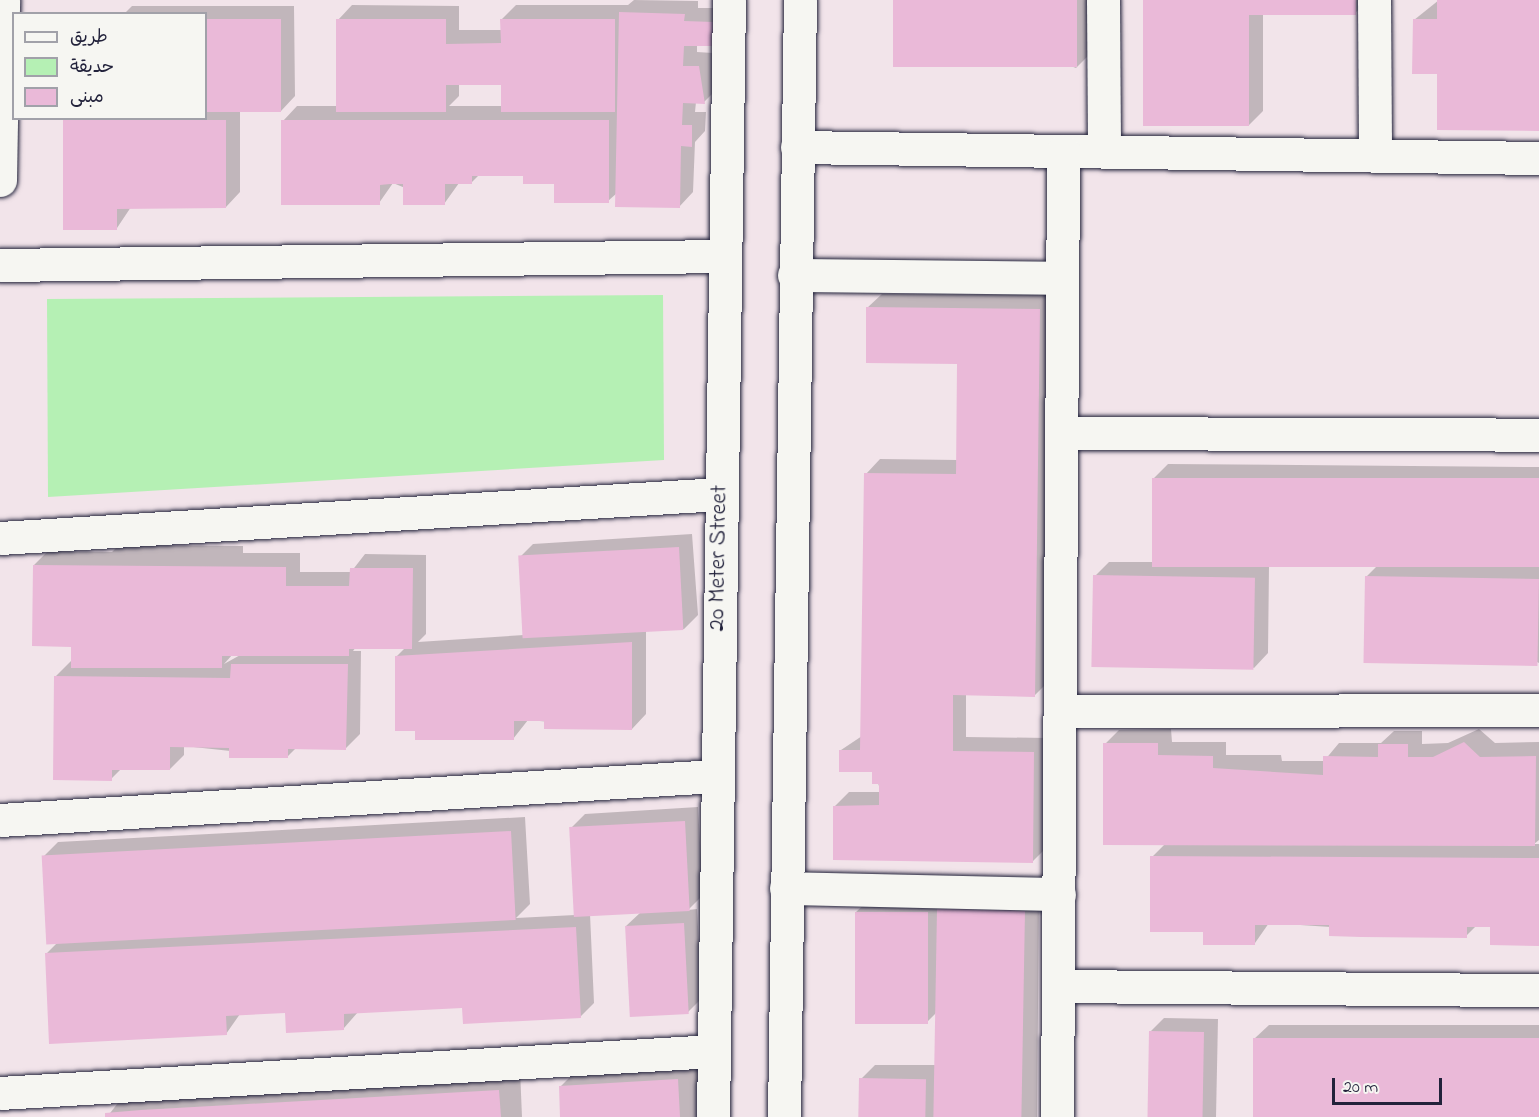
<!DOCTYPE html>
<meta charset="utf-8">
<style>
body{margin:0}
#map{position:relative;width:1539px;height:1117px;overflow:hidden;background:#f2e4ea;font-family:"Indie Flower","Playpen Sans Arabic",sans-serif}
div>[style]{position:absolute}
.green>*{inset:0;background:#b5f0b4}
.shadow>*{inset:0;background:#0003}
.building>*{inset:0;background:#eab9d8;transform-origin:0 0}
.roads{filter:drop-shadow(0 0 2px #22223b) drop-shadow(0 0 2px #22223b)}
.street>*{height:33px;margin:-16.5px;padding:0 16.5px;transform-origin:16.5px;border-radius:16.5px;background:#f6f6f2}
.primary>*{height:33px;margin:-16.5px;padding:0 16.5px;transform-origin:16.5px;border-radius:16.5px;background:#f6f6f2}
span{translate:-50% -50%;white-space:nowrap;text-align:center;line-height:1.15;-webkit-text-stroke:6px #f6f6f2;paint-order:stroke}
.street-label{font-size:24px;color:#22223b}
.legend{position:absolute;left:12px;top:12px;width:195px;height:108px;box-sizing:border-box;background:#f6f6f2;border:2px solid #a1a1a9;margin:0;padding:8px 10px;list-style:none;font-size:18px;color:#22223b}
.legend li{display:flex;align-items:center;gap:12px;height:30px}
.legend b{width:30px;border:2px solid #a1a1a9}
.scale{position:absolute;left:1332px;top:1078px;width:110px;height:27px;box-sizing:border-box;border:3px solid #22223b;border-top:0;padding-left:8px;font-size:18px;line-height:21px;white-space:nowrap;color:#22223b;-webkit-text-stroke:4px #f6f6f2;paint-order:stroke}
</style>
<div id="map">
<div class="green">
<div style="clip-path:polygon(663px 295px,664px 460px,48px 497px,47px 299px)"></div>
</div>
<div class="shadow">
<div style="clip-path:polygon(evenodd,634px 0,698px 1px,698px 8px,727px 8px,697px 45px,697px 52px,713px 53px,718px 88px,704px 102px,696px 102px,695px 112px,706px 112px,705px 131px,695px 142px,693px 192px,679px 207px,617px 193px,608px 201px,525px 175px,479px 175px,471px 183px,459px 183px,444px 204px,393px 183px,379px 203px,283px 121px,297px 106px,337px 106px,338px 20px,352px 5px,459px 6px,459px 30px,502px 30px,502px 19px,516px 5px,628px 5px,634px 0,459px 83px,502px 83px,502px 106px,449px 106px,459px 96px,459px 83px)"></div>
<div style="clip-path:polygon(894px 0,1091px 0,1090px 54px,1076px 68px)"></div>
<div style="clip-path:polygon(1144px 0,1369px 0,1355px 13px,1263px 13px,1263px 111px,1249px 125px)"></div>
<div style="clip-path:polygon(1439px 0,1539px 0,1539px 129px,1439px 73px,1414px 20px)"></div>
<div style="clip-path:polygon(132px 6px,294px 6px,295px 96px,281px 111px,240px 111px,240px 192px,226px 207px,131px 207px,117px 228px,64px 120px,206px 118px,206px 14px,124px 14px)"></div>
<div style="clip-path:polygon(882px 294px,1054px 295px,1049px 681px,1035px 695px,966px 694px,966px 737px,1048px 738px,1047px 847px,1033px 861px,835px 806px,849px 792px,881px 792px,874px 771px,841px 750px,862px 736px,866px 474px,880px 459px,958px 460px,959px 362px,867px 308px)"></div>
<div style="clip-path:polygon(1168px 464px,1539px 467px,1539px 663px,1366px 577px,1376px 567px,1269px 567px,1268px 653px,1254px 668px,1095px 576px,1109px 562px,1153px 562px,1153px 479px)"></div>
<div style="clip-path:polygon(evenodd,692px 534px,698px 615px,684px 629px,646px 631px,646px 714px,632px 729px,528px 720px,513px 739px,417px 729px,397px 656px,405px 648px,356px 647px,353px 651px,361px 651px,360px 734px,346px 748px,297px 747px,287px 757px,184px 746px,184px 755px,170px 769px,122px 768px,111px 779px,56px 676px,73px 659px,73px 645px,34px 565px,48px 551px,112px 552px,119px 545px,243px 546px,243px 553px,300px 553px,300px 572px,351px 572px,365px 554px,426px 555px,426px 634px,418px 642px,524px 635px,519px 558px,533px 544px,692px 534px,233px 654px,242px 654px,224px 664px,233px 654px)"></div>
<div style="clip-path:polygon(1171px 729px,1172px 742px,1226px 742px,1226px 755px,1281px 755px,1282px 761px,1324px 761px,1339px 743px,1381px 743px,1394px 731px,1422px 731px,1422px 744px,1448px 743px,1479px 729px,1495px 743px,1539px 742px,1539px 840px,1534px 844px,1539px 844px,1539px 944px,1492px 925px,1477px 925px,1466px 936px,1269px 923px,1255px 943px,1204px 931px,1152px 857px,1165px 844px,1105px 744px,1119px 730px)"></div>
<div style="clip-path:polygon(698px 807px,703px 895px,688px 910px,697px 909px,702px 998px,688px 1012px,626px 926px,641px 912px,590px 914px,594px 1003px,580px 1017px,464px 1006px,358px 1012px,344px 1028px,286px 1012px,240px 1014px,226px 1034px,46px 954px,58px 942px,44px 856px,58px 842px,525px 817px,530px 904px,516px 918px,575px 915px,571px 828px,585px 814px)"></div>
<div style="clip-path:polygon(1039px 896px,1037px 1117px,860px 1117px,861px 1079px,875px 1065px,938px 1065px,938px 1011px,927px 1022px,856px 912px,871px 898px)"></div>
<div style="clip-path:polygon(1164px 1018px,1218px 1019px,1216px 1117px,1149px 1117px,1150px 1032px)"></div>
<div style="clip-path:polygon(1269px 1025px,1539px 1025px,1539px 1117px,1254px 1117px,1254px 1039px)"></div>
<div style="clip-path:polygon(698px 1059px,702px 1117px,562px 1117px,560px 1087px,581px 1066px)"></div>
<div style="clip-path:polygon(520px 1069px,522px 1117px,107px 1117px,121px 1099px)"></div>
</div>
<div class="building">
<div style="left:893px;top:0;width:184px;height:67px"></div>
<div style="clip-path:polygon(1143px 0,1356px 0,1356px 15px,1249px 15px,1249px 126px,1143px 126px)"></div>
<div style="clip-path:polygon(1437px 0,1539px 0,1539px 131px,1437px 130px,1437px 74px,1412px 74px,1413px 19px,1437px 19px)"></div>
<div style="clip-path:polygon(619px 12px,685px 14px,684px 21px,713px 22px,713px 46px,684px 46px,683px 66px,699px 66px,705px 104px,683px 103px,682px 125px,692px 125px,692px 147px,681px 146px,680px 208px,615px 207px)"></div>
<div style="left:206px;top:19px;width:75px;height:93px"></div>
<div style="clip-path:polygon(336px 19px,446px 19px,446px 44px,501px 43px,500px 19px,615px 19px,615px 112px,501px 112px,501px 85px,446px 85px,446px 112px,336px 112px)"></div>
<div style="clip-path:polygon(63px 120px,226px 120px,226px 208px,117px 209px,117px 230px,63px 230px)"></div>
<div style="clip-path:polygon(281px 120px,609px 120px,609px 203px,554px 203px,554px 184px,523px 184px,523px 176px,472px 176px,472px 184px,445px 184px,445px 205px,403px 205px,403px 184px,390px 184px,380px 185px,380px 205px,281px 205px)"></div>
<div style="clip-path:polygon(866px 307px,1040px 309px,1035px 697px,953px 695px,953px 751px,1034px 752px,1033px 863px,833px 860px,833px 806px,879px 805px,879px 784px,872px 784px,872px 772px,839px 772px,839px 750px,860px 750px,864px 473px,956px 474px,957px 364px,866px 363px)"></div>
<div style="left:1152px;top:478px;width:387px;height:89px"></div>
<div style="left:679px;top:547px;width:83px;height:161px;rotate:87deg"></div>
<div style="clip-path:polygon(33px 565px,286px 567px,286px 586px,349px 586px,350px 568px,413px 568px,412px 649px,349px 649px,349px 656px,222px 656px,222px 668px,71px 668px,71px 647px,32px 646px)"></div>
<div style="left:1093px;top:575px;width:162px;height:92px;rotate:1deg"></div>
<div style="left:1365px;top:576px;width:174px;height:87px;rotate:1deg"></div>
<div style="clip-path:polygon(632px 642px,632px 730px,544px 729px,544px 721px,514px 721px,514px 740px,415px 740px,415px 731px,395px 731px,395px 656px)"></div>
<div style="clip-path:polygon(231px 664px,348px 664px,346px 750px,288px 749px,288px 758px,229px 758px,229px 748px,170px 747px,170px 770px,112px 770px,112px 781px,53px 780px,54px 676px,230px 678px)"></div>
<div style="clip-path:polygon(1464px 742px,1480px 757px,1536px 756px,1535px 846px,1103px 845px,1103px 743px,1158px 743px,1158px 755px,1213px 756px,1213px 768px,1323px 775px,1323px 756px,1378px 757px,1378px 744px,1408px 744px,1408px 757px,1433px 757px)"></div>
<div style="left:685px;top:821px;width:90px;height:116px;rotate:87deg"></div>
<div style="left:511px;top:831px;width:89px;height:470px;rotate:87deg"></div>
<div style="clip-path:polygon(1150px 856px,1539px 858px,1539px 946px,1490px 945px,1490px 927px,1467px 927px,1467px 938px,1361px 937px,1329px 936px,1329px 925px,1255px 925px,1255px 945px,1203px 945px,1203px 932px,1150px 932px)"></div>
<div style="left:937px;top:909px;width:88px;height:208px;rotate:1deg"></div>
<div style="left:855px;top:912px;width:73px;height:112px"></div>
<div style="left:684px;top:923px;width:91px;height:59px;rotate:87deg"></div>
<div style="clip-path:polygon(576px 927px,581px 1018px,463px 1024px,462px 1008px,344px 1014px,344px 1030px,286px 1033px,285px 1013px,226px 1016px,227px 1035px,49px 1044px,45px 953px)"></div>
<div style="left:1149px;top:1031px;width:55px;height:86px;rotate:1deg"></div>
<div style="left:1253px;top:1038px;width:286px;height:79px"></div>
<div style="left:859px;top:1078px;width:67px;height:39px;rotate:1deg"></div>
<div style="clip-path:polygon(678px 1079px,680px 1117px,560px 1117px,559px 1086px)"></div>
<div style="clip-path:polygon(499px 1090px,501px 1117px,105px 1117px,105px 1113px,141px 1110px)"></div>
</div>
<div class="roads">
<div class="street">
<div style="left:1103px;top:0;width:151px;rotate:89.6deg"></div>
<div style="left:1374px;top:0;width:156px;rotate:89.6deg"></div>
<div style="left:797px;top:147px;width:742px;rotate:0.85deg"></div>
<div style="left:0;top:180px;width:180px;rotate:-89deg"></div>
<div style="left:0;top:265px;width:723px;rotate:-0.71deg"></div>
<div style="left:794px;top:275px;width:268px;rotate:0.6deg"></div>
<div style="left:1062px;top:433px;width:477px;rotate:0.2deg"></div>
<div style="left:0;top:538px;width:721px;rotate:-3.5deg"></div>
<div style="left:1060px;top:711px;width:479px;rotate:-0.1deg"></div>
<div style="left:0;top:820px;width:717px;rotate:-3.52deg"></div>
<div style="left:786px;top:888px;width:273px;rotate:1.3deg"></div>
<div style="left:1058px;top:986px;width:481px;rotate:0.5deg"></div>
<div style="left:0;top:1093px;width:714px;rotate:-3.37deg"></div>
<div style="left:1057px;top:1117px;width:966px;rotate:-89.64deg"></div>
</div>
<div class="primary">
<div style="left:713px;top:1117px;width:1117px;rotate:-89.18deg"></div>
<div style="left:784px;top:1117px;width:1117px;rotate:-89.18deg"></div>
</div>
</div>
<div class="street-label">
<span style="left:719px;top:558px;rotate:-89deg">20 Meter Street</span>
</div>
<ul class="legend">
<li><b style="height:8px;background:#f6f6f2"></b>طريق</li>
<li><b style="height:16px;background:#b5f0b4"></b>حديقة</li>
<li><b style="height:16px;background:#eab9d8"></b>مبنى</li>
</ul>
<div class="scale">20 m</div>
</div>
